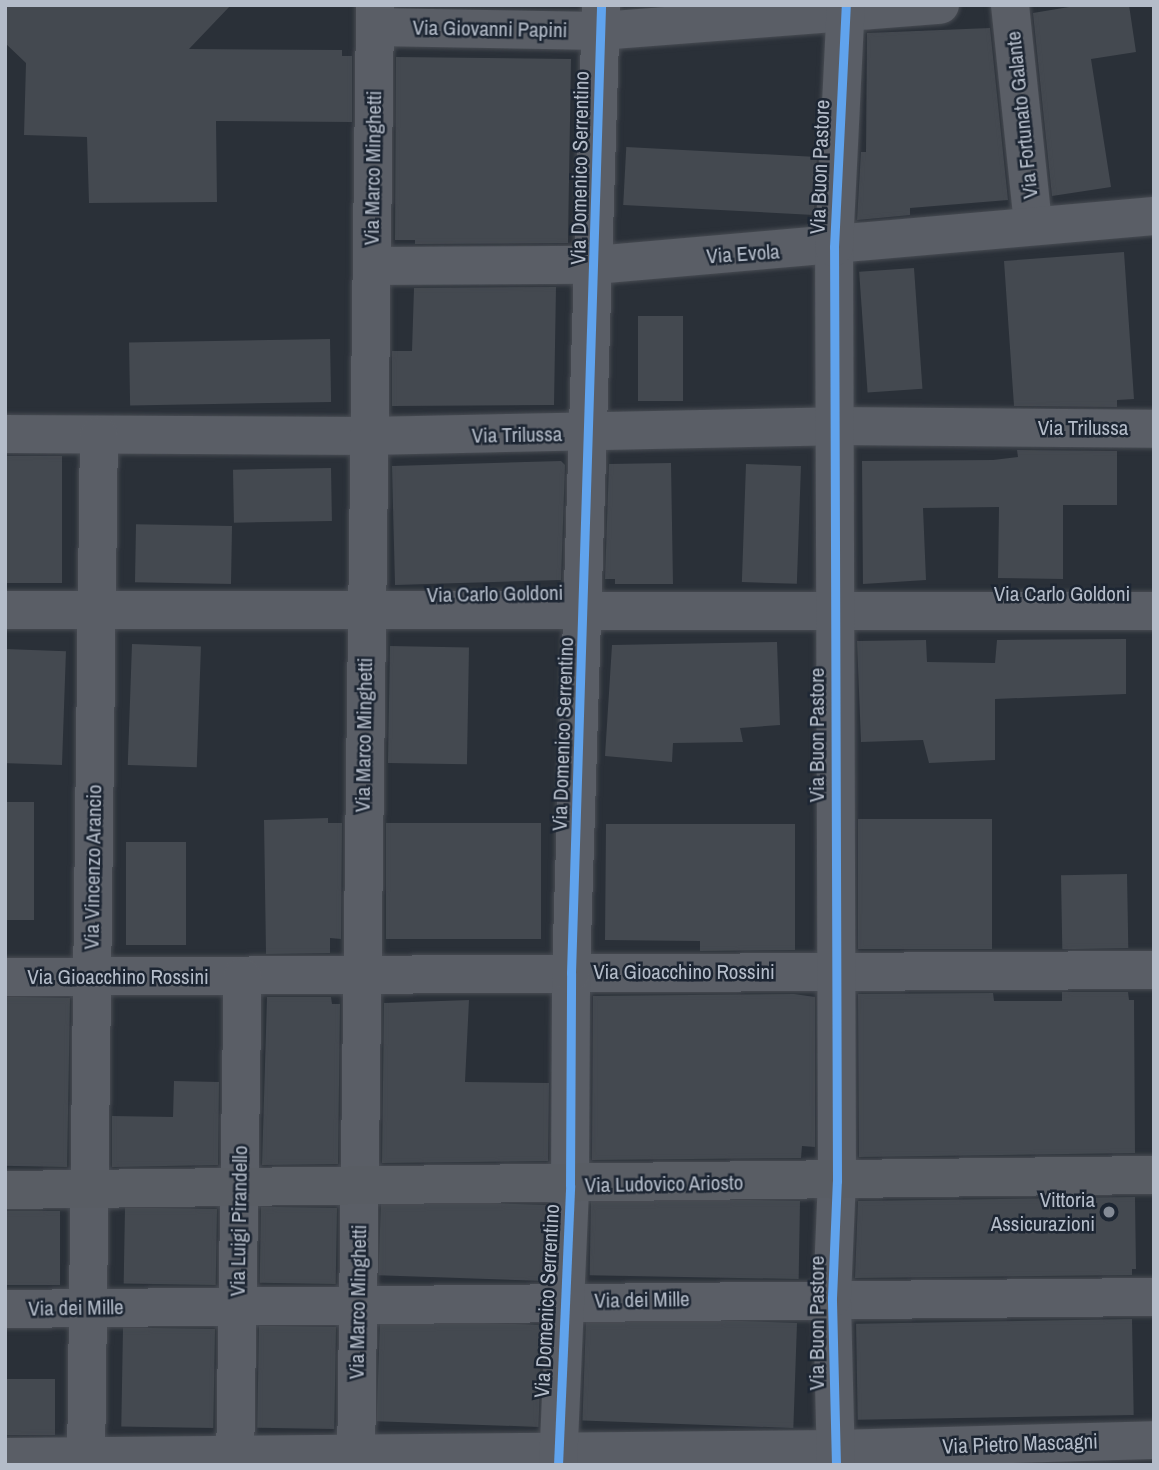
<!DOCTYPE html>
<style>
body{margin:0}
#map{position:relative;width:1159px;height:1470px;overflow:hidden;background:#2a3038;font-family:"Archivo Narrow",sans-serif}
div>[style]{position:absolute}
.building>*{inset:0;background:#444950;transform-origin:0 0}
.roads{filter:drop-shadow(0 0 2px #484c53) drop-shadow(0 0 2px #484c53)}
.street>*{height:38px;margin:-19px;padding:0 19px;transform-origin:19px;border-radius:19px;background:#5a5e66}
.secondary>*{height:38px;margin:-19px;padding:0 19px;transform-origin:19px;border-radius:19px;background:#595d64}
.cycleway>*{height:9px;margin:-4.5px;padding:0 4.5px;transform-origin:4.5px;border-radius:4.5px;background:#60a3ed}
.dots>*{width:19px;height:19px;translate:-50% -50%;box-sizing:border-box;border:4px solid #1d2633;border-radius:50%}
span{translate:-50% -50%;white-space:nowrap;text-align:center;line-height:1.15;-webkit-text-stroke:5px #1d2633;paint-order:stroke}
.street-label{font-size:21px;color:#b4bcc9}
.poi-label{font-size:21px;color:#b4bcc9}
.right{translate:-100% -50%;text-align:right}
.frame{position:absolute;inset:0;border:7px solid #b4bcc9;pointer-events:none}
</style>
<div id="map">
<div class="building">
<div style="clip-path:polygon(5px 5px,231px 5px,189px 49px,342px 50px,342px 56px,352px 56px,352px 122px,216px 121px,217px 202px,89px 203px,87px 137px,24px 135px,26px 63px,5px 43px)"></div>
<div style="clip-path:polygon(1081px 5px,1129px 5px,1136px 52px,1091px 59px,1111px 187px,1052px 196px,1033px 13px)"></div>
<div style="clip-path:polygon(990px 28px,1008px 200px,910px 208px,910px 215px,857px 220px,861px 152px,866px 152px,867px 33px)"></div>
<div style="clip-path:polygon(396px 57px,571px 59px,568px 243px,415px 244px,415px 240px,395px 240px)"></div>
<div style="left:817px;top:157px;width:58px;height:191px;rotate:93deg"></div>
<div style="clip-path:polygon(1124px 252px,1134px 399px,1117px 400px,1117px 407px,1014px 406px,1004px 261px)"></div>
<div style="left:914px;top:268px;width:121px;height:55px;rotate:86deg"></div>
<div style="clip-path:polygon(556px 287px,554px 405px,392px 406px,392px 351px,412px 351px,414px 288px)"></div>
<div style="left:638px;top:316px;width:45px;height:85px"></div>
<div style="left:330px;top:339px;width:63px;height:201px;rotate:89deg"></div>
<div style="clip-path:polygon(1017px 450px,1117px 451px,1117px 505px,1063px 505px,1063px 579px,998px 578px,999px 507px,923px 508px,926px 580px,863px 584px,862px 461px,993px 460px,1018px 457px)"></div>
<div style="left:5px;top:456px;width:57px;height:127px"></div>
<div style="clip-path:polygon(561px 461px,565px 465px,561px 580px,395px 585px,392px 466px)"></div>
<div style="clip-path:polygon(671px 463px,673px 584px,615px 584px,615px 579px,605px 579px,609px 464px)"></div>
<div style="left:746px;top:464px;width:55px;height:118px;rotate:2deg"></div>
<div style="left:331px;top:468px;width:53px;height:98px;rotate:89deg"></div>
<div style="left:232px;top:526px;width:58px;height:96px;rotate:91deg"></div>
<div style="clip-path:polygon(1126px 639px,1126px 694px,995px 699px,995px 760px,929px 763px,923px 740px,861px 742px,857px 641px,926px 640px,927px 662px,995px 663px,997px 640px)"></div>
<div style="clip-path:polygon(777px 642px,780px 725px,740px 728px,743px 742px,673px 743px,672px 762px,605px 756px,612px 645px)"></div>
<div style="left:132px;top:644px;width:69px;height:121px;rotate:2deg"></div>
<div style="left:390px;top:646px;width:79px;height:117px;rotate:1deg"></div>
<div style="left:5px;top:649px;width:61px;height:114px;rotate:2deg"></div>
<div style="left:5px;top:802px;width:29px;height:118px"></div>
<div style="clip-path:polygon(328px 818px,328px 823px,342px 823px,341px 939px,330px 938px,330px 953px,266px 954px,264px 820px)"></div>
<div style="left:992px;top:819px;width:130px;height:134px;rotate:90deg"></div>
<div style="left:386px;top:823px;width:155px;height:116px"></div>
<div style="clip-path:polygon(606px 824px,795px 824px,795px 950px,700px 951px,700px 941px,605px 940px)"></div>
<div style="left:126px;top:842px;width:60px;height:103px"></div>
<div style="left:1127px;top:874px;width:74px;height:66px;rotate:89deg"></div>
<div style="clip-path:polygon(1062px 992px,1128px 992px,1129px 1000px,1134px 1000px,1135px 1153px,859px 1157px,858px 994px,993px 993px,994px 1001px,1062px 1001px)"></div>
<div style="clip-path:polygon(794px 994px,815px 997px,815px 1147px,802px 1146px,801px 1158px,592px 1160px,593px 996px)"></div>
<div style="clip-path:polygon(267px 997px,331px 997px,332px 1004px,340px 1004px,338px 1164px,262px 1165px)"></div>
<div style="left:70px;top:998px;width:169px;height:65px;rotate:91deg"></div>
<div style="clip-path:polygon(469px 1000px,465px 1082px,549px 1083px,548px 1161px,382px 1163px,384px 1003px)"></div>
<div style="clip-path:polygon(174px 1081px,219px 1082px,218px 1165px,112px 1167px,112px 1116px,173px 1117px)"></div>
<div style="clip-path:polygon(1135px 1197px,1136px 1269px,1132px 1269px,1132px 1275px,855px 1278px,858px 1201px)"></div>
<div style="left:800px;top:1201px;width:78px;height:209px;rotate:91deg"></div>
<div style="left:547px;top:1205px;width:76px;height:166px;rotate:92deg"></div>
<div style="left:337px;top:1208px;width:76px;height:76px;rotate:91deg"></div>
<div style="left:217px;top:1209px;width:76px;height:92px;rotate:91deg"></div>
<div style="left:60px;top:1211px;width:74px;height:55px;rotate:90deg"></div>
<div style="left:1132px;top:1319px;width:96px;height:276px;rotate:89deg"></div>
<div style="left:797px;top:1323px;width:105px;height:211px;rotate:92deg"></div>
<div style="left:542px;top:1325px;width:102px;height:162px;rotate:92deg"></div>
<div style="left:336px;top:1327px;width:102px;height:77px;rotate:91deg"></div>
<div style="left:215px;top:1329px;width:99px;height:92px;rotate:91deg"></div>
<div style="left:5px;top:1379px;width:50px;height:56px"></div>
</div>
<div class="roads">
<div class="street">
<div style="left:1010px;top:5px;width:221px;rotate:84deg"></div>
<div style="left:375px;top:27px;width:225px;rotate:1deg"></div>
<div style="left:600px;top:31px;width:341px;rotate:-4.4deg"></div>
<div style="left:372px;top:266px;width:223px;rotate:-0.3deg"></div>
<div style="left:595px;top:265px;width:561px;rotate:-5.01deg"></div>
<div style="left:5px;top:434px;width:364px;rotate:0.3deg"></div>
<div style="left:369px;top:436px;width:466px;rotate:-1.2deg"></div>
<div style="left:835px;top:426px;width:319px;rotate:0.5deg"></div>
<div style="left:5px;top:610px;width:1149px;rotate:0.05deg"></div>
<div style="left:5px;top:977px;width:1149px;rotate:-0.35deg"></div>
<div style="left:5px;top:1309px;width:1149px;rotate:-0.6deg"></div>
<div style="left:5px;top:1457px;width:831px;rotate:-0.55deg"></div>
<div style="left:836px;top:1449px;width:318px;rotate:-1.6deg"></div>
<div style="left:86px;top:1465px;width:1029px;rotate:-89.28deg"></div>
<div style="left:235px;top:1465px;width:488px;rotate:-89.1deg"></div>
<div style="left:356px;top:1465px;width:1460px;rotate:-89.25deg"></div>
<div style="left:558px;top:1465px;width:280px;rotate:-87.5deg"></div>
<div style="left:570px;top:1185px;width:212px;rotate:-89.7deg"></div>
<div style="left:571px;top:973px;width:968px;rotate:-88.22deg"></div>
<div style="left:836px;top:1465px;width:167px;rotate:-91.4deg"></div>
<div style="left:832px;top:1298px;width:117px;rotate:-87.6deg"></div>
<div style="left:837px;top:1181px;width:934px;rotate:-90.18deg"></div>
<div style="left:834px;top:247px;width:242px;rotate:-87.2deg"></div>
</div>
<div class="secondary">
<div style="left:5px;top:1190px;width:1149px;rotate:-0.75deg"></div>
</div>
</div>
<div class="cycleway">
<div style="left:558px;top:1465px;width:280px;rotate:-87.5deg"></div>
<div style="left:570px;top:1185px;width:212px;rotate:-89.7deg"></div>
<div style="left:571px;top:973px;width:968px;rotate:-88.22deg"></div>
<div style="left:836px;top:1465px;width:167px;rotate:-91.4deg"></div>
<div style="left:832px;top:1298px;width:117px;rotate:-87.6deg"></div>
<div style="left:837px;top:1181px;width:934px;rotate:-90.18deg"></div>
<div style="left:834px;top:247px;width:242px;rotate:-87.2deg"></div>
</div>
<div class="dots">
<div style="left:1109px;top:1212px;background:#848b96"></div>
</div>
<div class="street-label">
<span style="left:490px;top:29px;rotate:1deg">Via Giovanni Papini</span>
<span style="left:1022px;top:115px;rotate:-96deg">Via Fortunato Galante</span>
<span style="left:820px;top:167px;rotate:-88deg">Via Buon Pastore</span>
<span style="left:373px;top:168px;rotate:-89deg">Via Marco Minghetti</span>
<span style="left:580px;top:168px;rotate:-89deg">Via Domenico Serrentino</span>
<span style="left:743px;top:254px;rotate:-4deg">Via Evola</span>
<span style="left:1083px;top:428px">Via Trilussa</span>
<span style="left:517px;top:435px;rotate:-1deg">Via Trilussa</span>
<span style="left:495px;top:594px;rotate:-1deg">Via Carlo Goldoni</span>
<span style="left:1062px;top:594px">Via Carlo Goldoni</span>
<span style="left:563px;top:734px;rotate:-88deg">Via Domenico Serrentino</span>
<span style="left:364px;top:735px;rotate:-89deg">Via Marco Minghetti</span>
<span style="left:817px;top:735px;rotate:-90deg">Via Buon Pastore</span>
<span style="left:93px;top:867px;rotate:-89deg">Via Vincenzo Arancio</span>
<span style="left:684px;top:972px">Via Gioacchino Rossini</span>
<span style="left:118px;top:977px">Via Gioacchino Rossini</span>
<span style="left:664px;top:1184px;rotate:-1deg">Via Ludovico Ariosto</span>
<span style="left:239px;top:1221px;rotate:-89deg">Via Luigi Pirandello</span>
<span style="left:642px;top:1300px;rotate:-1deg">Via dei Mille</span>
<span style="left:547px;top:1301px;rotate:-87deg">Via Domenico Serrentino</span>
<span style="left:358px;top:1302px;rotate:-89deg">Via Marco Minghetti</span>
<span style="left:76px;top:1308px;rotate:-1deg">Via dei Mille</span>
<span style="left:817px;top:1323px;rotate:-90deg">Via Buon Pastore</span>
<span style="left:1020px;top:1444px;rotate:-2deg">Via Pietro Mascagni</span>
</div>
<div class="poi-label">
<span class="right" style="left:1095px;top:1212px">Vittoria<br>Assicurazioni</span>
</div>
<div class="frame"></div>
</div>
